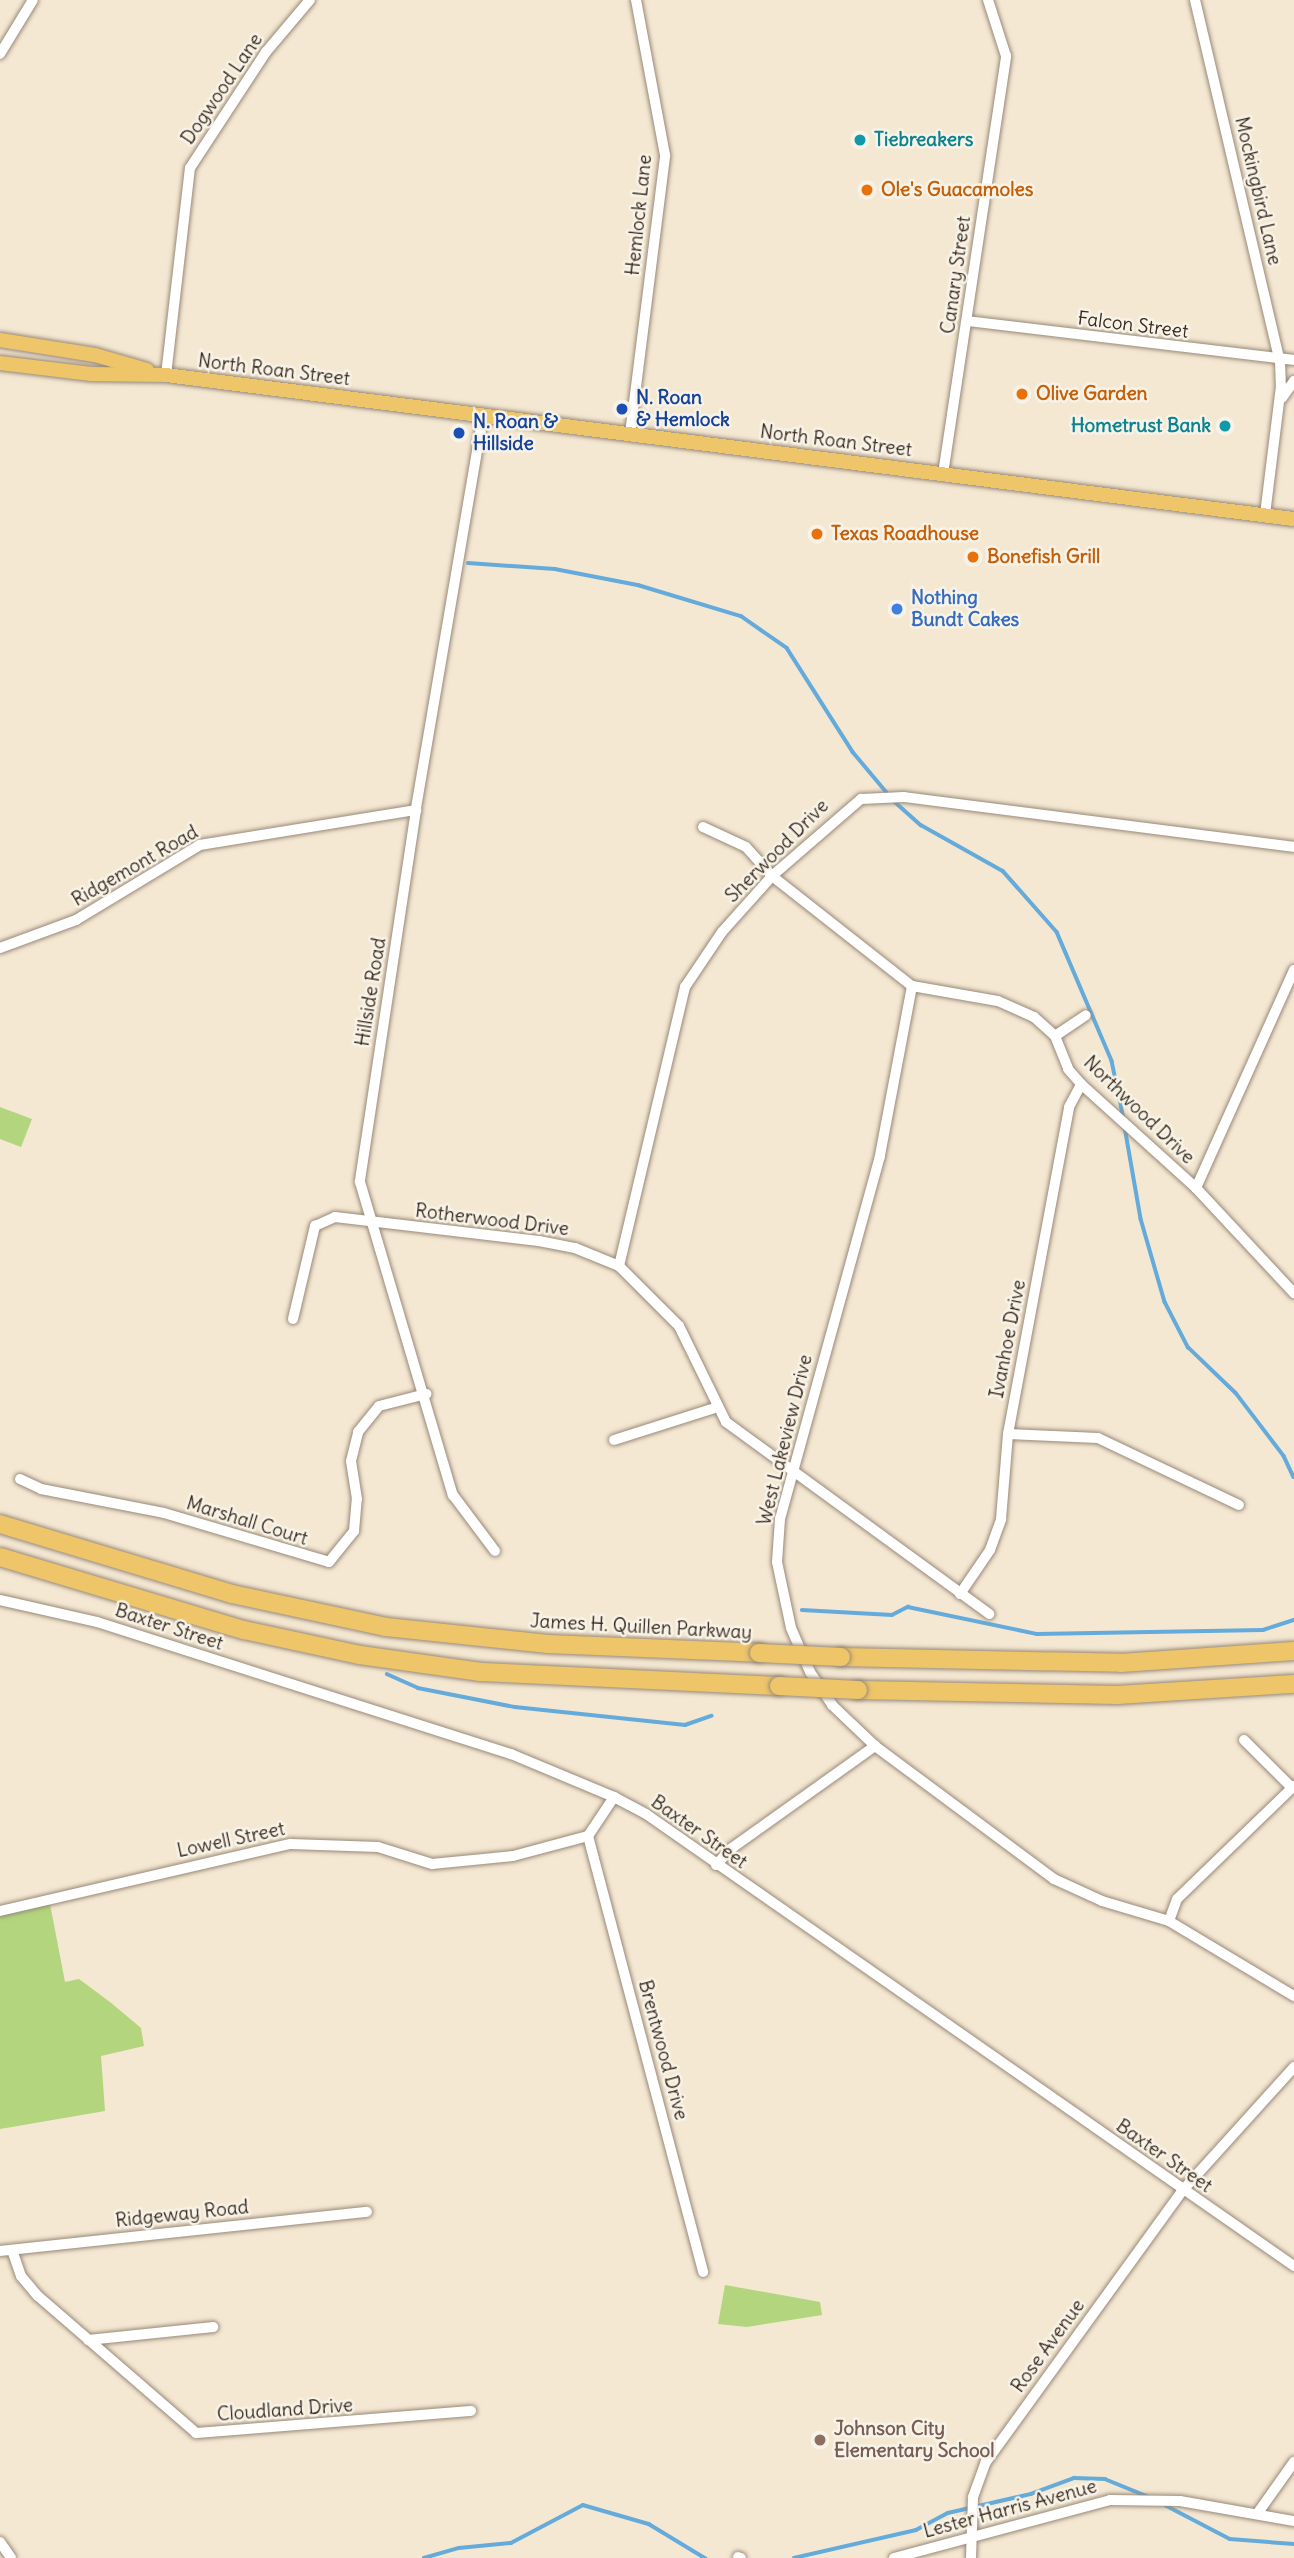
<!DOCTYPE html>
<style>
body{margin:0}
#map{position:relative;width:1294px;height:2558px;overflow:hidden;background:#f5e8d3;font-family:Delius,sans-serif}
div>[style]{position:absolute}
.green>*{inset:0;background:#b2d57d}
.stream>*{height:3.5px;margin:-1.75px;padding:0 1.75px;transform-origin:1.75px;border-radius:1.75px;background:#64abdb}
.roads{filter:drop-shadow(0 0 2px #988978) drop-shadow(0 0 2px #988978)}
.minor>*{height:10px;margin:-5px;padding:0 5px;transform-origin:5px;border-radius:5px;background:#fff}
.primary>*{height:14px;margin:-7px;padding:0 7px;transform-origin:7px;border-radius:7px;background:#eec569}
.motorway>*{height:18px;margin:-9px;padding:0 9px;transform-origin:9px;border-radius:9px;background:#eec569}
.bridges{filter:drop-shadow(0 0 2px #988978) drop-shadow(0 0 2px #988978)}
.motorway-bridge>*{height:18px;margin:-9px;padding:0 9px;transform-origin:9px;border-radius:9px;background:#eec569}
.dots>*{width:19px;height:19px;translate:-50% -50%;box-sizing:border-box;border:4px solid #f7f3e8;border-radius:50%}
span{translate:-50% -50%;white-space:nowrap;text-align:center;line-height:1.15;-webkit-text-stroke:5px #f7f3e8;paint-order:stroke}
.street-label{font-size:19px;color:#3b2a1e}
.culture-label{font-size:19px;color:#0d838f;font-weight:700}
.left{translate:0 -50%;text-align:left}
.right{translate:-100% -50%;text-align:right}
.food-label{font-size:19px;color:#c56008;font-weight:700}
.transit-label{font-size:19px;color:#164399;font-weight:700}
.shop-label{font-size:19px;color:#366cbe;font-weight:700}
.education-label{font-size:19px;color:#785e54;font-weight:700}
</style>
<div id="map">
<div class="green">
<div style="clip-path:polygon(0 1107px,32px 1119px,21px 1147px,0 1139px)"></div>
<div style="clip-path:polygon(50px 1904px,65px 1982px,79px 1979px,110px 2002px,141px 2028px,144px 2046px,101px 2056px,105px 2111px,0 2129px,0 1915px)"></div>
<div style="clip-path:polygon(725px 2285px,820px 2302px,822px 2315px,747px 2327px,718px 2324px)"></div>
</div>
<div class="stream">
<div style="left:468px;top:563px;width:87px;rotate:3.9deg"></div>
<div style="left:555px;top:569px;width:85px;rotate:10.9deg"></div>
<div style="left:638px;top:585px;width:108px;rotate:16.8deg"></div>
<div style="left:741px;top:616px;width:56px;rotate:34.8deg"></div>
<div style="left:787px;top:648px;width:123px;rotate:57.6deg"></div>
<div style="left:853px;top:752px;width:56px;rotate:50.1deg"></div>
<div style="left:894px;top:801px;width:36px;rotate:42deg"></div>
<div style="left:921px;top:825px;width:94px;rotate:29.3deg"></div>
<div style="left:1003px;top:871px;width:81px;rotate:48.5deg"></div>
<div style="left:1057px;top:932px;width:140px;rotate:66.9deg"></div>
<div style="left:1112px;top:1061px;width:59px;rotate:78.3deg"></div>
<div style="left:1125px;top:1127px;width:93px;rotate:80.1deg"></div>
<div style="left:1141px;top:1219px;width:86px;rotate:73.9deg"></div>
<div style="left:1165px;top:1302px;width:51px;rotate:62.9deg"></div>
<div style="left:1188px;top:1347px;width:66px;rotate:43.8deg"></div>
<div style="left:1236px;top:1393px;width:79px;rotate:52.7deg"></div>
<div style="left:1284px;top:1456px;width:23px;rotate:65deg"></div>
<div style="left:802px;top:1610px;width:90px;rotate:3.2deg"></div>
<div style="left:892px;top:1615px;width:18px;rotate:-27deg"></div>
<div style="left:908px;top:1607px;width:132px;rotate:11.8deg"></div>
<div style="left:1037px;top:1634px;width:226px;rotate:-1deg"></div>
<div style="left:1263px;top:1630px;width:33px;rotate:-18deg"></div>
<div style="left:387px;top:1674px;width:34px;rotate:24deg"></div>
<div style="left:418px;top:1688px;width:99px;rotate:11.1deg"></div>
<div style="left:515px;top:1707px;width:171px;rotate:6deg"></div>
<div style="left:685px;top:1725px;width:28px;rotate:-19deg"></div>
<div style="left:1165px;top:2505px;width:73px;rotate:27.6deg"></div>
<div style="left:1230px;top:2539px;width:64px;rotate:4.5deg"></div>
<div style="left:424px;top:2558px;width:36px;rotate:-16deg"></div>
<div style="left:459px;top:2548px;width:52px;rotate:-5.5deg"></div>
<div style="left:511px;top:2543px;width:81px;rotate:-27.8deg"></div>
<div style="left:583px;top:2505px;width:69px;rotate:16.1deg"></div>
<div style="left:649px;top:2524px;width:66px;rotate:31.3deg"></div>
<div style="left:794px;top:2558px;width:125px;rotate:-12.9deg"></div>
<div style="left:916px;top:2530px;width:36px;rotate:-28deg"></div>
<div style="left:948px;top:2513px;width:85px;rotate:-12.9deg"></div>
<div style="left:1031px;top:2494px;width:46px;rotate:-20.4deg"></div>
<div style="left:1074px;top:2478px;width:31px;rotate:2deg"></div>
<div style="left:1105px;top:2479px;width:48px;rotate:22.2deg"></div>
</div>
<div class="roads">
<div class="minor">
<div style="left:1195px;top:0;width:371px;rotate:76.8deg"></div>
<div style="left:1280px;top:361px;width:25px;rotate:88deg"></div>
<div style="left:1281px;top:386px;width:130px;rotate:97.1deg"></div>
<div style="left:0;top:54px;width:63px;rotate:-58.6deg"></div>
<div style="left:967px;top:321px;width:329px;rotate:6.8deg"></div>
<div style="left:166px;top:375px;width:208px;rotate:-83.4deg"></div>
<div style="left:190px;top:168px;width:139px;rotate:-56.8deg"></div>
<div style="left:266px;top:52px;width:68px;rotate:-49.8deg"></div>
<div style="left:1282px;top:398px;width:21px;rotate:-55deg"></div>
<div style="left:483px;top:416px;width:400px;rotate:99.7deg"></div>
<div style="left:416px;top:810px;width:376px;rotate:98.6deg"></div>
<div style="left:360px;top:1182px;width:327px;rotate:73.5deg"></div>
<div style="left:453px;top:1495px;width:70px;rotate:53.1deg"></div>
<div style="left:630px;top:434px;width:281px;rotate:-82.8deg"></div>
<div style="left:665px;top:155px;width:158px;rotate:-100.6deg"></div>
<div style="left:943px;top:474px;width:423px;rotate:-81.4deg"></div>
<div style="left:1006px;top:56px;width:59px;rotate:-107.8deg"></div>
<div style="left:703px;top:827px;width:47px;rotate:24.9deg"></div>
<div style="left:746px;top:847px;width:39px;rotate:48deg"></div>
<div style="left:772px;top:876px;width:178px;rotate:38.2deg"></div>
<div style="left:912px;top:986px;width:87px;rotate:9.9deg"></div>
<div style="left:998px;top:1001px;width:39px;rotate:24deg"></div>
<div style="left:1034px;top:1017px;width:28px;rotate:42deg"></div>
<div style="left:1055px;top:1036px;width:35px;rotate:68deg"></div>
<div style="left:1068px;top:1069px;width:20px;rotate:49deg"></div>
<div style="left:1081px;top:1084px;width:155px;rotate:42.1deg"></div>
<div style="left:1196px;top:1188px;width:144px;rotate:47deg"></div>
<div style="left:0;top:948px;width:81px;rotate:-20.2deg"></div>
<div style="left:76px;top:920px;width:145px;rotate:-31.2deg"></div>
<div style="left:200px;top:845px;width:219px;rotate:-9.2deg"></div>
<div style="left:912px;top:986px;width:173px;rotate:100.7deg"></div>
<div style="left:880px;top:1156px;width:377px;rotate:105.4deg"></div>
<div style="left:780px;top:1519px;width:43px;rotate:94deg"></div>
<div style="left:777px;top:1562px;width:67px;rotate:78deg"></div>
<div style="left:791px;top:1628px;width:48px;rotate:66.6deg"></div>
<div style="left:810px;top:1672px;width:40px;rotate:56deg"></div>
<div style="left:832px;top:1705px;width:59px;rotate:43.6deg"></div>
<div style="left:875px;top:1746px;width:223px;rotate:36.6deg"></div>
<div style="left:1054px;top:1879px;width:53px;rotate:24.6deg"></div>
<div style="left:1102px;top:1901px;width:70px;rotate:16.6deg"></div>
<div style="left:1169px;top:1921px;width:146px;rotate:31deg"></div>
<div style="left:1055px;top:1036px;width:37px;rotate:-34deg"></div>
<div style="left:1196px;top:1188px;width:239px;rotate:-65.8deg"></div>
<div style="left:619px;top:1266px;width:287px;rotate:-76.7deg"></div>
<div style="left:685px;top:987px;width:66px;rotate:-56.1deg"></div>
<div style="left:722px;top:932px;width:75px;rotate:-48.2deg"></div>
<div style="left:772px;top:876px;width:118px;rotate:-40.9deg"></div>
<div style="left:861px;top:799px;width:43px;rotate:-2.7deg"></div>
<div style="left:904px;top:797px;width:393px;rotate:7.3deg"></div>
<div style="left:293px;top:1319px;width:96px;rotate:-76.7deg"></div>
<div style="left:315px;top:1226px;width:22px;rotate:-24deg"></div>
<div style="left:335px;top:1217px;width:205px;rotate:6.7deg"></div>
<div style="left:539px;top:1241px;width:37px;rotate:11deg"></div>
<div style="left:575px;top:1248px;width:48px;rotate:22.2deg"></div>
<div style="left:619px;top:1266px;width:85px;rotate:45deg"></div>
<div style="left:679px;top:1326px;width:107px;rotate:63.9deg"></div>
<div style="left:726px;top:1422px;width:326px;rotate:36.1deg"></div>
<div style="left:1008px;top:1434px;width:90px;rotate:2.5deg"></div>
<div style="left:1098px;top:1438px;width:156px;rotate:25.4deg"></div>
<div style="left:614px;top:1440px;width:109px;rotate:-17.6deg"></div>
<div style="left:20px;top:1479px;width:23px;rotate:25deg"></div>
<div style="left:41px;top:1489px;width:125px;rotate:11deg"></div>
<div style="left:164px;top:1513px;width:172px;rotate:16.5deg"></div>
<div style="left:329px;top:1562px;width:40px;rotate:-51deg"></div>
<div style="left:354px;top:1531px;width:32px;rotate:-85deg"></div>
<div style="left:357px;top:1499px;width:38px;rotate:-99deg"></div>
<div style="left:351px;top:1461px;width:30px;rotate:-76deg"></div>
<div style="left:358px;top:1432px;width:33px;rotate:-51deg"></div>
<div style="left:379px;top:1406px;width:49px;rotate:-14.3deg"></div>
<div style="left:960px;top:1594px;width:53px;rotate:-55.7deg"></div>
<div style="left:990px;top:1550px;width:33px;rotate:-70deg"></div>
<div style="left:1001px;top:1519px;width:85px;rotate:-85.3deg"></div>
<div style="left:1008px;top:1434px;width:333px;rotate:-79.4deg"></div>
<div style="left:1069px;top:1107px;width:26px;rotate:-62deg"></div>
<div style="left:0;top:1600px;width:99px;rotate:12.8deg"></div>
<div style="left:97px;top:1622px;width:435px;rotate:17.7deg"></div>
<div style="left:511px;top:1754px;width:112px;rotate:22.7deg"></div>
<div style="left:614px;top:1797px;width:36px;rotate:28deg"></div>
<div style="left:646px;top:1814px;width:790px;rotate:34.9deg"></div>
<div style="left:1244px;top:1740px;width:68px;rotate:45deg"></div>
<div style="left:588px;top:1836px;width:451px;rotate:75.2deg"></div>
<div style="left:716px;top:1865px;width:23px;rotate:-47deg"></div>
<div style="left:732px;top:1848px;width:176px;rotate:-35.5deg"></div>
<div style="left:0;top:1911px;width:299px;rotate:-13deg"></div>
<div style="left:291px;top:1844px;width:87px;rotate:2deg"></div>
<div style="left:378px;top:1847px;width:57px;rotate:17.5deg"></div>
<div style="left:432px;top:1864px;width:81px;rotate:-5.6deg"></div>
<div style="left:513px;top:1856px;width:78px;rotate:-14.9deg"></div>
<div style="left:588px;top:1836px;width:47px;rotate:-56.3deg"></div>
<div style="left:1169px;top:1921px;width:23px;rotate:-70deg"></div>
<div style="left:1177px;top:1899px;width:163px;rotate:-44deg"></div>
<div style="left:12px;top:2250px;width:28px;rotate:71deg"></div>
<div style="left:21px;top:2276px;width:26px;rotate:50deg"></div>
<div style="left:38px;top:2296px;width:209px;rotate:40.9deg"></div>
<div style="left:196px;top:2433px;width:276px;rotate:-4.6deg"></div>
<div style="left:0;top:2251px;width:369px;rotate:-6.1deg"></div>
<div style="left:88px;top:2340px;width:126px;rotate:-5.9deg"></div>
<div style="left:1257px;top:2514px;width:64px;rotate:-54.6deg"></div>
<div style="left:0;top:2542px;width:19px;rotate:55deg"></div>
<div style="left:738px;top:2557px;width:3px;rotate:18deg"></div>
<div style="left:894px;top:2558px;width:224px;rotate:-15deg"></div>
<div style="left:1110px;top:2500px;width:70px;rotate:0.8deg"></div>
<div style="left:1180px;top:2501px;width:116px;rotate:10deg"></div>
<div style="left:971px;top:2558px;width:61px;rotate:-88.1deg"></div>
<div style="left:973px;top:2497px;width:37px;rotate:-70deg"></div>
<div style="left:986px;top:2462px;width:336px;rotate:-54.1deg"></div>
<div style="left:1183px;top:2190px;width:166px;rotate:-47.9deg"></div>
</div>
<div class="primary">
<div style="left:0;top:340px;width:96px;rotate:9deg"></div>
<div style="left:95px;top:355px;width:54px;rotate:16.1deg"></div>
<div style="left:0;top:363px;width:92px;rotate:6.9deg"></div>
<div style="left:91px;top:374px;width:75px;rotate:0.8deg"></div>
<div style="left:166px;top:375px;width:1137px;rotate:7.28deg"></div>
</div>
<div class="motorway">
<div style="left:0;top:1524px;width:242px;rotate:16.8deg"></div>
<div style="left:232px;top:1594px;width:157px;rotate:12.1deg"></div>
<div style="left:386px;top:1627px;width:163px;rotate:6deg"></div>
<div style="left:548px;top:1644px;width:211px;rotate:2.4deg"></div>
<div style="left:0;top:1557px;width:255px;rotate:16.7deg"></div>
<div style="left:244px;top:1630px;width:119px;rotate:12.2deg"></div>
<div style="left:360px;top:1655px;width:122px;rotate:8deg"></div>
<div style="left:481px;top:1672px;width:298px;rotate:2.7deg"></div>
<div style="left:841px;top:1657px;width:280px;rotate:1.2deg"></div>
<div style="left:1121px;top:1663px;width:173px;rotate:-4deg"></div>
<div style="left:858px;top:1690px;width:259px;rotate:1.1deg"></div>
<div style="left:1117px;top:1695px;width:177px;rotate:-3.6deg"></div>
</div>
</div>
<div class="bridges">
<div class="motorway-bridge">
<div style="left:759px;top:1653px;width:82px;rotate:2.8deg"></div>
<div style="left:779px;top:1686px;width:79px;rotate:2.9deg"></div>
</div>
</div>
<div class="dots">
<div style="left:860px;top:140px;background:#0f9aa8"></div>
<div style="left:867px;top:190px;background:#e8710a"></div>
<div style="left:1022px;top:394px;background:#e8710a"></div>
<div style="left:622px;top:409px;background:#1a4fb4"></div>
<div style="left:1225px;top:426px;background:#0f9aa8"></div>
<div style="left:459px;top:433px;background:#1a4fb4"></div>
<div style="left:817px;top:534px;background:#e8710a"></div>
<div style="left:973px;top:557px;background:#e8710a"></div>
<div style="left:897px;top:609px;background:#3f7fe0"></div>
<div style="left:820px;top:2440px;background:#8d6e63"></div>
</div>
<div class="street-label">
<span style="left:222px;top:89px;rotate:-56deg">Dogwood Lane</span>
<span style="left:1258px;top:191px;rotate:77deg">Mockingbird Lane</span>
<span style="left:639px;top:215px;rotate:-84deg">Hemlock Lane</span>
<span style="left:956px;top:275px;rotate:-82deg">Canary Street</span>
<span style="left:1133px;top:325px;rotate:7deg">Falcon Street</span>
<span style="left:274px;top:370px;rotate:7deg">North Roan Street</span>
<span style="left:836px;top:441px;rotate:7deg">North Roan Street</span>
<span style="left:777px;top:851px;rotate:-45deg">Sherwood Drive</span>
<span style="left:135px;top:866px;rotate:-30deg">Ridgemont Road</span>
<span style="left:371px;top:992px;rotate:-81deg">Hillside Road</span>
<span style="left:1139px;top:1110px;rotate:44deg">Northwood Drive</span>
<span style="left:492px;top:1220px;rotate:7deg">Rotherwood Drive</span>
<span style="left:1008px;top:1339px;rotate:-79deg">Ivanhoe Drive</span>
<span style="left:785px;top:1440px;rotate:-76deg">West Lakeview Drive</span>
<span style="left:247px;top:1521px;rotate:17deg">Marshall Court</span>
<span style="left:169px;top:1627px;rotate:18deg">Baxter Street</span>
<span style="left:641px;top:1627px;rotate:3deg">James H. Quillen Parkway</span>
<span style="left:699px;top:1832px;rotate:35deg">Baxter Street</span>
<span style="left:231px;top:1840px;rotate:-12deg">Lowell Street</span>
<span style="left:663px;top:2050px;rotate:75deg">Brentwood Drive</span>
<span style="left:1164px;top:2156px;rotate:35deg">Baxter Street</span>
<span style="left:182px;top:2214px;rotate:-6deg">Ridgeway Road</span>
<span style="left:1048px;top:2346px;rotate:-54deg">Rose Avenue</span>
<span style="left:285px;top:2410px;rotate:-4deg">Cloudland Drive</span>
<span style="left:1010px;top:2509px;rotate:-15deg">Lester Harris Avenue</span>
</div>
<div class="culture-label">
<span class="left" style="left:874px;top:140px">Tiebreakers</span>
<span class="right" style="left:1211px;top:426px">Hometrust Bank</span>
</div>
<div class="food-label">
<span class="left" style="left:881px;top:190px">Ole's Guacamoles</span>
<span class="left" style="left:1036px;top:394px">Olive Garden</span>
<span class="left" style="left:831px;top:534px">Texas Roadhouse</span>
<span class="left" style="left:987px;top:557px">Bonefish Grill</span>
</div>
<div class="transit-label">
<span class="left" style="left:636px;top:409px">N. Roan<br>&amp; Hemlock</span>
<span class="left" style="left:473px;top:433px">N. Roan &amp;<br>Hillside</span>
</div>
<div class="shop-label">
<span class="left" style="left:911px;top:609px">Nothing<br>Bundt Cakes</span>
</div>
<div class="education-label">
<span class="left" style="left:834px;top:2440px">Johnson City<br>Elementary School</span>
</div>
</div>
